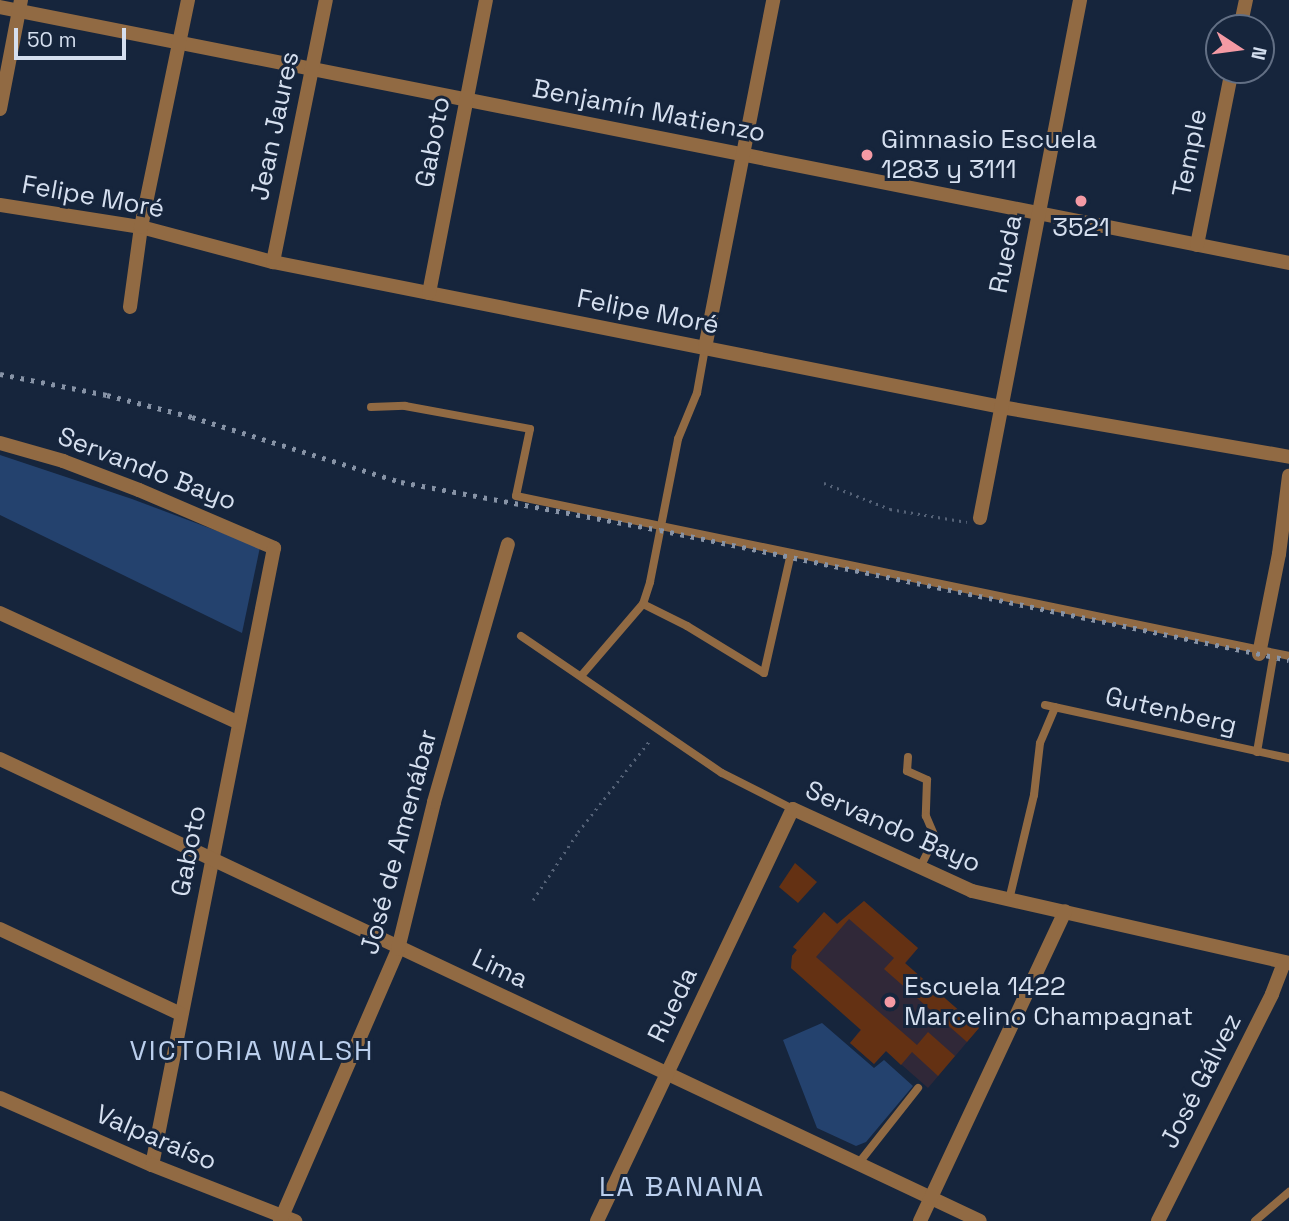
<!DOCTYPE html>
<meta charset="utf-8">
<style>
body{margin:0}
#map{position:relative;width:1289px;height:1221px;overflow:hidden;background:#16253c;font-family:"Space Grotesk",sans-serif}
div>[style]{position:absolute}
.education>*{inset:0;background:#302838}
.green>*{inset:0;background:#24426e}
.building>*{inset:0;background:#643113}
.path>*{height:2.5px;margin-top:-1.25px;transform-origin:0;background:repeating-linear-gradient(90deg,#556277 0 2px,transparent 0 7px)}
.lane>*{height:8px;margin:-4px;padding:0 4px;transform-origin:4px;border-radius:4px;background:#916a43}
.street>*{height:14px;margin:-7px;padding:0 7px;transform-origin:7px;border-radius:7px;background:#916a43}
.rail>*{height:4.5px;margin-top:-2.25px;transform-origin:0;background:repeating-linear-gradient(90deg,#8793a6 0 3.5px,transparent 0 10.5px)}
.dots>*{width:19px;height:19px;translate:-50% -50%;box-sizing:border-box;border:4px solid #16253c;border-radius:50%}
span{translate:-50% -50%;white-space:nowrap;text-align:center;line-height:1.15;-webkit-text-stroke:6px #16253c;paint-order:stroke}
.street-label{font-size:26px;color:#d5dfef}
.poi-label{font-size:26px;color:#d5dfef}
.left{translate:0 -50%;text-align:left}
.neighbourhood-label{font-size:28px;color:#bbcfed;letter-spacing:2px}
.north{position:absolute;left:1205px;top:14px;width:70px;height:70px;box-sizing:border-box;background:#16253c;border:2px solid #626f84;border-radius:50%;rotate:103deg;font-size:19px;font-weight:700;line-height:28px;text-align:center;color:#d5dfef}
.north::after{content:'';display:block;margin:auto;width:24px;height:32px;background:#f49aa4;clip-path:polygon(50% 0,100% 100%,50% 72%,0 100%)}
.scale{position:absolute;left:14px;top:28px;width:112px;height:32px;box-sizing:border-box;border:4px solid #d5dfef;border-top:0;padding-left:9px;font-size:21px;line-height:24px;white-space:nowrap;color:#d5dfef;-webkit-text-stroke:5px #16253c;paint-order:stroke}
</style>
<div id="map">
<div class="education">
<div style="clip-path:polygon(864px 901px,918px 948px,905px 964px,979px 1028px,928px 1088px,886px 1051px,874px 1064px,850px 1043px,861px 1029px,791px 968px,792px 956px,797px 950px,793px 947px,824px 912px,838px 924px)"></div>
</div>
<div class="green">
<div style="clip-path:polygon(0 455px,132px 499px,260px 547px,242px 633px,0 515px)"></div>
<div style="clip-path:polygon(822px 1023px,874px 1068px,884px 1060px,913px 1086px,866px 1142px,856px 1146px,817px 1128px,783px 1040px)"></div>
</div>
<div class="building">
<div style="clip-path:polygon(795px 863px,817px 882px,798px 903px,779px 887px)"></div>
<div style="clip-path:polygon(864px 901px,918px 948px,905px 963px,979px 1028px,967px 1042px,884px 969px,894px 958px,849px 919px,816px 957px,917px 1045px,928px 1032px,955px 1056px,938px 1076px,912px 1052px,901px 1065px,886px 1051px,874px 1064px,850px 1043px,861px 1030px,791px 968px,792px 956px,797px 950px,793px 947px,824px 912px,837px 924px)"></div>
</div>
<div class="path">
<div style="left:824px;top:483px;width:71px;rotate:21.5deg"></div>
<div style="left:890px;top:509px;width:78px;rotate:9.6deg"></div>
<div style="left:533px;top:900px;width:82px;rotate:-56.5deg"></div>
<div style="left:578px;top:832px;width:118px;rotate:-51.9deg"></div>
</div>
<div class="lane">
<div style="left:371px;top:407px;width:34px;rotate:-2deg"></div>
<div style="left:405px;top:406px;width:127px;rotate:10.4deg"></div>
<div style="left:530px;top:429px;width:68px;rotate:101.8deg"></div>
<div style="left:516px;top:496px;width:789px;rotate:11.69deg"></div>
<div style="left:643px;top:604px;width:49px;rotate:26.6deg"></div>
<div style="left:687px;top:626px;width:90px;rotate:31.4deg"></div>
<div style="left:764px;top:673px;width:123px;rotate:-77.3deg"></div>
<div style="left:521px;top:636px;width:243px;rotate:34.3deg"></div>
<div style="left:722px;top:773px;width:80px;rotate:26.9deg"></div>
<div style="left:581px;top:676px;width:95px;rotate:-49.3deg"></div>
<div style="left:643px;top:604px;width:23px;rotate:-72deg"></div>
<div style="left:650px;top:582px;width:146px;rotate:-78.9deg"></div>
<div style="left:678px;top:439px;width:50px;rotate:-67.6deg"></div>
<div style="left:697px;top:393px;width:46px;rotate:-79.9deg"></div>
<div style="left:1045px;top:705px;width:250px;rotate:12.3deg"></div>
<div style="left:1257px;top:752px;width:100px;rotate:-80.3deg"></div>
<div style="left:908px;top:757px;width:14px;rotate:94deg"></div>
<div style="left:907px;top:771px;width:22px;rotate:24deg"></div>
<div style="left:927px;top:780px;width:36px;rotate:92deg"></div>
<div style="left:926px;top:816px;width:23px;rotate:67deg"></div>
<div style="left:935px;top:837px;width:32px;rotate:116deg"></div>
<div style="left:1009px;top:900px;width:108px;rotate:-76.6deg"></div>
<div style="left:1034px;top:795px;width:52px;rotate:-83.4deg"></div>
<div style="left:1040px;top:743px;width:39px;rotate:-67deg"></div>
<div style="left:858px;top:1164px;width:97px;rotate:-51.7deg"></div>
<div style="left:1255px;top:1221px;width:45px;rotate:-40.5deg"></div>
</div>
<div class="street">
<div style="left:0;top:7px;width:1314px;rotate:11.23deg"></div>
<div style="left:1240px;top:28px;width:29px;rotate:-78deg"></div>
<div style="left:0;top:109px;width:111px;rotate:-79.1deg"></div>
<div style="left:0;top:205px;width:143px;rotate:8.9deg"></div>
<div style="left:141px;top:227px;width:137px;rotate:14.9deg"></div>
<div style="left:273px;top:262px;width:742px;rotate:11.26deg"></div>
<div style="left:1001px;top:407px;width:292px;rotate:9.8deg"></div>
<div style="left:1197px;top:245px;width:178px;rotate:-78.7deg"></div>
<div style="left:273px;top:262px;width:267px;rotate:-78.6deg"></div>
<div style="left:429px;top:293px;width:298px;rotate:-79deg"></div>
<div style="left:130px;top:307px;width:81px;rotate:-82.2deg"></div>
<div style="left:141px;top:227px;width:232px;rotate:-78.3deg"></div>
<div style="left:705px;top:348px;width:355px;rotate:-78.9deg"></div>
<div style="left:0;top:443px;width:66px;rotate:15.9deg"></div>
<div style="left:63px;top:461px;width:81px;rotate:20.9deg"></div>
<div style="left:139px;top:490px;width:147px;rotate:23.2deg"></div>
<div style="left:274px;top:548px;width:629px;rotate:101.18deg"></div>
<div style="left:980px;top:518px;width:528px;rotate:-79.07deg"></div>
<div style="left:0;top:613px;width:263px;rotate:24.7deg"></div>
<div style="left:1259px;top:654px;width:102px;rotate:-78.7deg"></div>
<div style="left:1279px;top:554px;width:79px;rotate:-82.7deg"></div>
<div style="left:0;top:759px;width:1083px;rotate:25.24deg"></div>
<div style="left:0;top:929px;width:200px;rotate:25.2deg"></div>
<div style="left:0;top:1098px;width:166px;rotate:23.8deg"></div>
<div style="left:152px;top:1165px;width:154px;rotate:21.4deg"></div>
<div style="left:280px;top:1221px;width:296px;rotate:-66.5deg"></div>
<div style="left:398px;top:949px;width:151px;rotate:-76.2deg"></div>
<div style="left:434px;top:802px;width:268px;rotate:-74deg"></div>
<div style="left:597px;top:1221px;width:456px;rotate:-64.6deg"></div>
<div style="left:793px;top:809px;width:197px;rotate:24.6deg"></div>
<div style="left:972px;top:891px;width:325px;rotate:12.8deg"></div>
<div style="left:920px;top:1221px;width:342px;rotate:-64.9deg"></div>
<div style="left:1158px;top:1221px;width:254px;rotate:-63.3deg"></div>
<div style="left:1272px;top:994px;width:34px;rotate:-69deg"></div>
</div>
<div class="rail">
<div style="left:0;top:374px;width:109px;rotate:11.1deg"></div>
<div style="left:107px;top:395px;width:88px;rotate:14.5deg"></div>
<div style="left:192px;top:417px;width:219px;rotate:17.3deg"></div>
<div style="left:401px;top:482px;width:263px;rotate:10.5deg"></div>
<div style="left:660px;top:530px;width:642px;rotate:11.68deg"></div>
</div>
<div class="dots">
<div style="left:867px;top:155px;background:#f49aa4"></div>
<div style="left:1081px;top:201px;background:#f49aa4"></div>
<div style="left:890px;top:1002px;background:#f49aa4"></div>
</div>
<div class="street-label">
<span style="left:649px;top:111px;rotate:11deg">Benjamín Matienzo</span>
<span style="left:275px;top:126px;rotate:-78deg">Jean Jaures</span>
<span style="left:433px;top:142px;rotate:-79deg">Gaboto</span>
<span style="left:1190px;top:153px;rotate:-79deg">Temple</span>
<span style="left:93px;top:197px;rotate:10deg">Felipe Moré</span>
<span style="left:1006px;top:254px;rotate:-79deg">Rueda</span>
<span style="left:648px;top:312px;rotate:11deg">Felipe Moré</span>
<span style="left:147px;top:469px;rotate:21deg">Servando Bayo</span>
<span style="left:1171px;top:711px;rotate:13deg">Gutenberg</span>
<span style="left:893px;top:827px;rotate:24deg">Servando Bayo</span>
<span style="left:399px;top:842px;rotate:-75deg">José de Amenábar</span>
<span style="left:189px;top:851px;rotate:-79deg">Gaboto</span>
<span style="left:500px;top:969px;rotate:25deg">Lima</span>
<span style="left:673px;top:1005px;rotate:-64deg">Rueda</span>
<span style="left:1201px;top:1081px;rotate:-63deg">José Gálvez</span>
<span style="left:156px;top:1138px;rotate:23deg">Valparaíso</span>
</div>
<div class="poi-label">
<span class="left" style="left:881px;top:155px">Gimnasio Escuela<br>1283 y 3111</span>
<span style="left:1081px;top:228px">3521</span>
<span class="left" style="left:904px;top:1002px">Escuela 1422<br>Marcelino Champagnat</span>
</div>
<div class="neighbourhood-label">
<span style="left:252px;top:1050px">VICTORIA WALSH</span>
<span style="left:682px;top:1186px">LA BANANA</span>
</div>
<div class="north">N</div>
<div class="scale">50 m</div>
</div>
